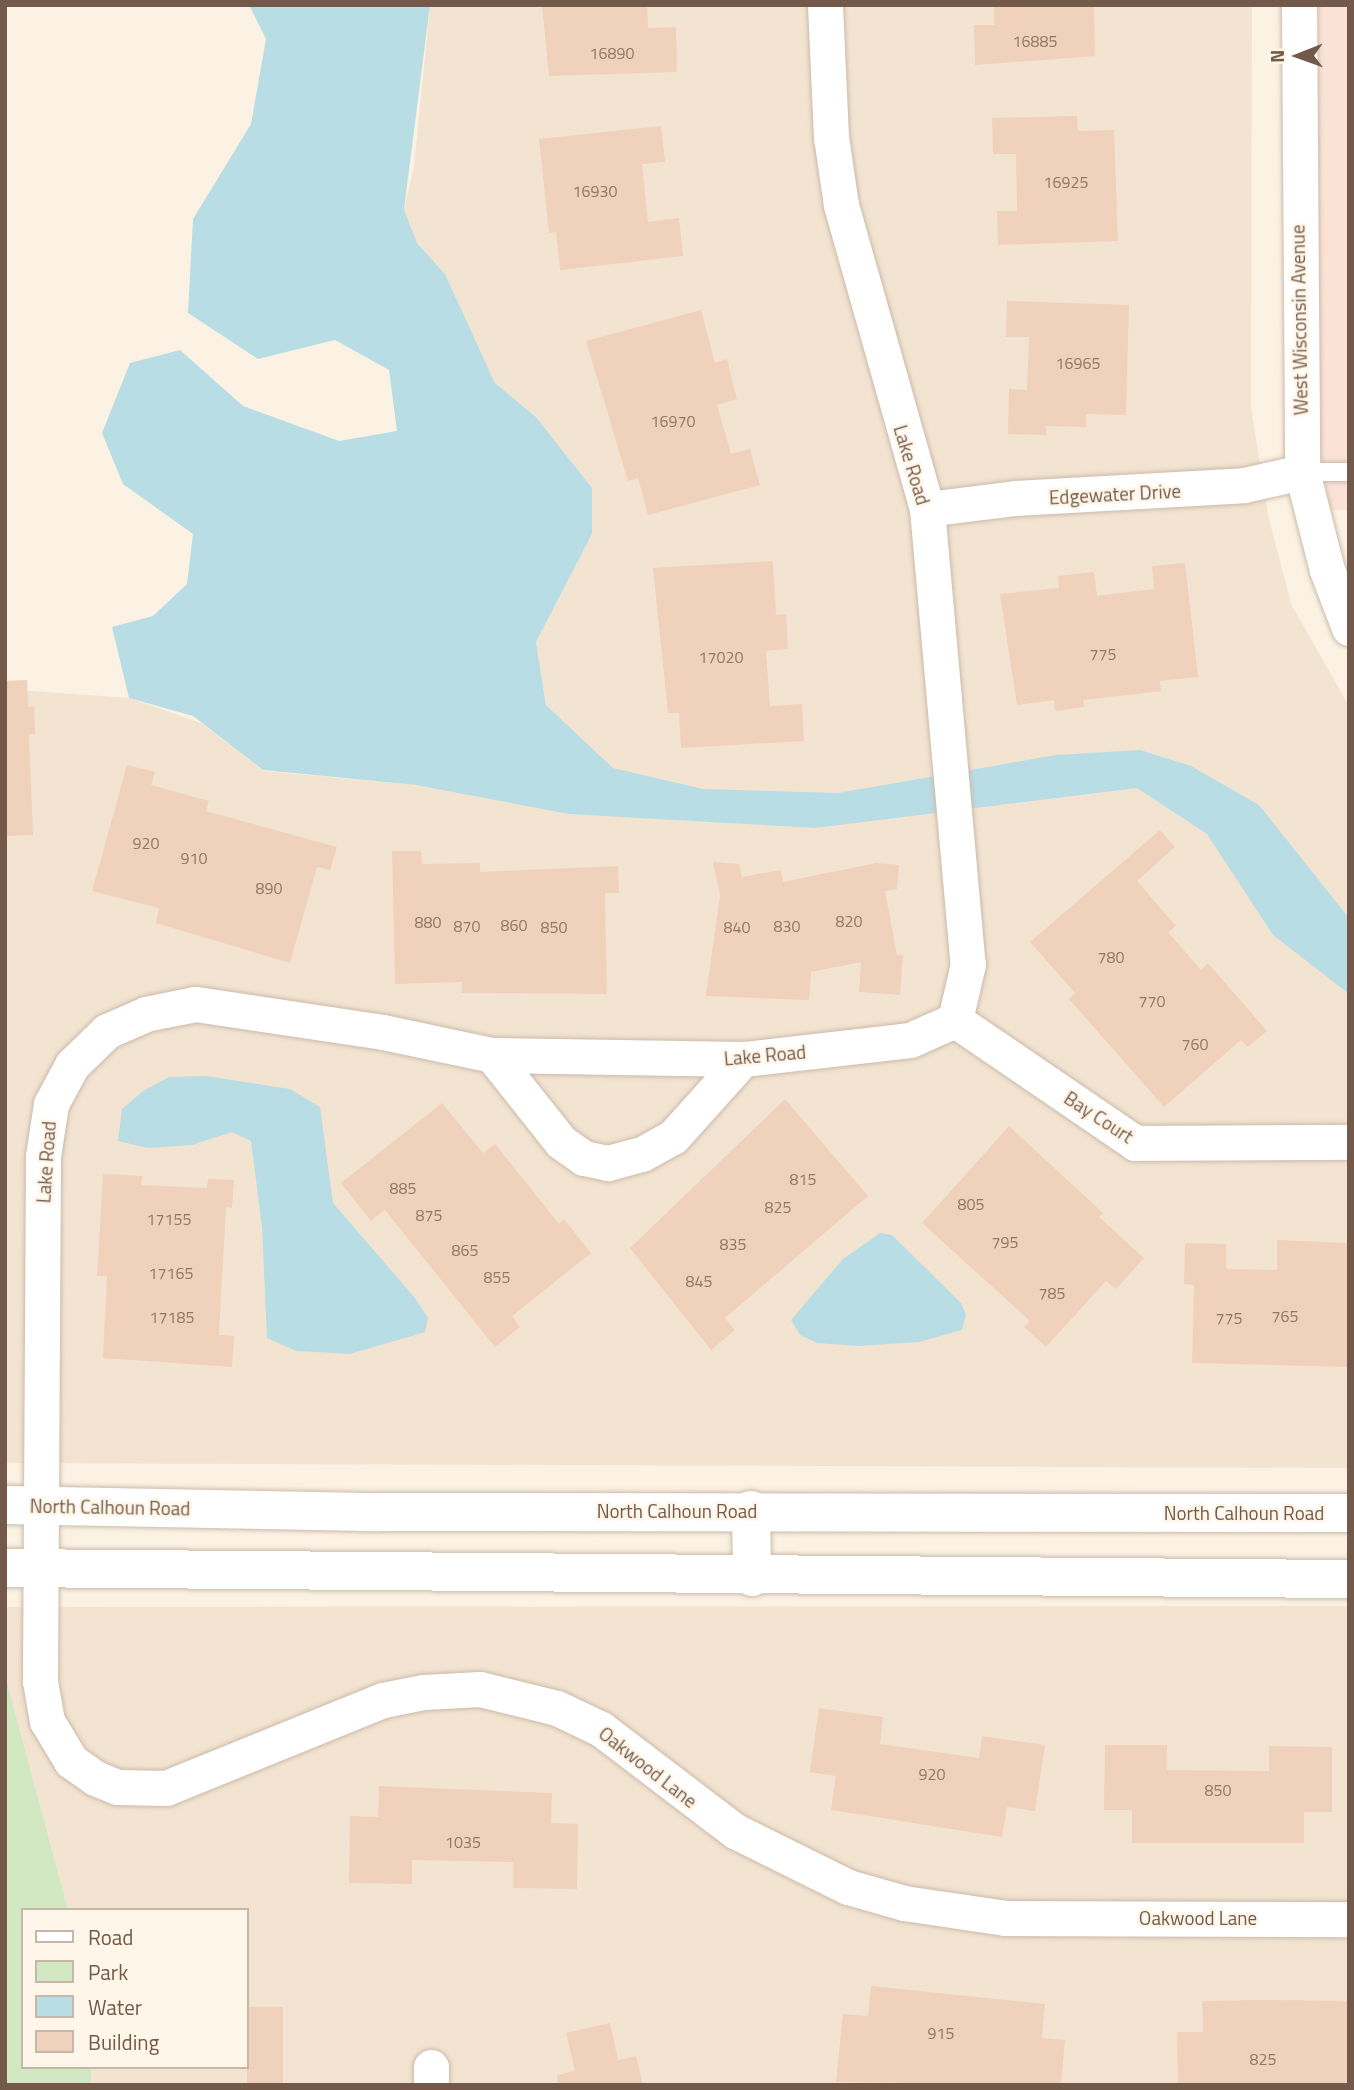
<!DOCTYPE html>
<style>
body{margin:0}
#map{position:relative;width:1354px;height:2090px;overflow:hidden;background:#fbf2e3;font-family:"Titillium Web",sans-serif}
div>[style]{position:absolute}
.residential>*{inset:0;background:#f3e4d2}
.commercial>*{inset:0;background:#fbe2d7}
.green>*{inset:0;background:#d1e8c2}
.water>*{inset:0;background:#b9dde4}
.building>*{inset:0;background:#f0d1bc;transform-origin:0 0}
.roads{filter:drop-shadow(0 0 2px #ccbaaa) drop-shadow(0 0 2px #ccbaaa)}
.service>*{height:18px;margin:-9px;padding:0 9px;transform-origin:9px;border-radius:9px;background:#fff}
.minor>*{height:35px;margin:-17.5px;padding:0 17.5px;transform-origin:17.5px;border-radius:17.5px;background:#fff}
.secondary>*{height:38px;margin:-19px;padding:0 19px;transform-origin:19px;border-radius:19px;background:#fff}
span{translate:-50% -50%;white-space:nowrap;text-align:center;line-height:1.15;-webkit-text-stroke:5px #fef6e9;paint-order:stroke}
.number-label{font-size:16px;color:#927766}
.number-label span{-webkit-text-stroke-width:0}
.street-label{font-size:19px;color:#73594a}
.frame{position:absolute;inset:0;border:7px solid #73594a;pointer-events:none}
.legend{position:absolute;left:21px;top:1908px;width:228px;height:161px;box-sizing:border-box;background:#fef6e9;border:2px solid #c6b7a9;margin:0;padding:9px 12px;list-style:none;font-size:21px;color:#73594a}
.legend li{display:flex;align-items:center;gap:14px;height:35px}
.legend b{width:35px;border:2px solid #c6b7a9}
.north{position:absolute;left:1263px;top:21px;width:70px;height:70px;-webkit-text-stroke:5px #fef6e9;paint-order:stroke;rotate:269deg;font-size:19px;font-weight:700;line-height:28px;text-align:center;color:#73594a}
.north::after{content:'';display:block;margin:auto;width:24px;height:32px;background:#73594a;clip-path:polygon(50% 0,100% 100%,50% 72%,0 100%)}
</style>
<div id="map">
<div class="residential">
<div style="clip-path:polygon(430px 5px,1252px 5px,1251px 407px,1268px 515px,1291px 604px,1349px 706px,1349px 1468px,5px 1463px,5px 689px,129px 698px,201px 723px,264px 771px,416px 785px,613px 768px,546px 705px,536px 642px,592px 534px,592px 488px,536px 417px,495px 383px,445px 274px,417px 243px,404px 209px,414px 167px)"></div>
<div style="clip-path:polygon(1349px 1606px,1349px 2085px,91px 2085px,91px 2067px,247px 2067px,247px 1910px,68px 1910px,5px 1675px,5px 1607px)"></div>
</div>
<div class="commercial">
<div style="clip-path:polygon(1319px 5px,1349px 5px,1349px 510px,1330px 510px,1315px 417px)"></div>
</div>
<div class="green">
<div style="clip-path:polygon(5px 1675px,68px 1910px,23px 1910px,23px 2067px,91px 2067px,91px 2085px,5px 2085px)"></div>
</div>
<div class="water">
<div style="clip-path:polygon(249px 5px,430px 5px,404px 209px,417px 243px,445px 274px,495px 383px,536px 417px,592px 488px,592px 534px,536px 642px,546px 705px,613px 768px,703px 789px,838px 793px,1056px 755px,1140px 750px,1191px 766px,1259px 805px,1349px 918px,1349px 994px,1273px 935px,1207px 834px,1137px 788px,815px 828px,569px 814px,416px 785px,263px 770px,193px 716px,129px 698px,112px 627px,153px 616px,187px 584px,193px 534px,123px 484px,102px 433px,130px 363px,180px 350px,243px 406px,339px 441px,397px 431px,389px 370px,335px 340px,258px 359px,188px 313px,193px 219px,251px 124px,266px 39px)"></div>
<div style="clip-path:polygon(206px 1076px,290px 1089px,320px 1107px,333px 1203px,415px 1298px,428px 1318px,425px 1332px,350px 1354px,296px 1351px,267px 1338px,262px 1227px,251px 1141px,232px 1132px,192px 1145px,148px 1148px,118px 1141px,122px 1109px,143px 1091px,169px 1077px)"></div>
<div style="clip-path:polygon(880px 1233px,892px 1235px,961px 1303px,966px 1315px,962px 1330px,919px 1342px,858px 1346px,817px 1343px,800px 1335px,791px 1320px,843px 1259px)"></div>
</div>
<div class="building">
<div style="clip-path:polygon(542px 5px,647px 5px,648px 28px,676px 27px,677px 72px,549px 76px)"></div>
<div style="clip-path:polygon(994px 5px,1094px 5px,1095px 56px,975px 65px,974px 25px,994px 25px)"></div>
<div style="clip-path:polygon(1077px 116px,1078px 131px,1114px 130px,1118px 241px,998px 245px,997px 211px,1017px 211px,1016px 154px,993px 154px,992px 118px)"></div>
<div style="clip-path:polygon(661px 126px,665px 162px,642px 164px,648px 222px,679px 218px,683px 256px,560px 270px,556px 232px,549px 233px,539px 139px)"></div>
<div style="clip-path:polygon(1007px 301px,1129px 305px,1126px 415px,1086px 414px,1086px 427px,1046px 426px,1046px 435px,1008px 434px,1009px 389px,1027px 390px,1029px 337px,1006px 337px)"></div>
<div style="clip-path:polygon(701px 310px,715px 363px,727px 359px,737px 399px,717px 405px,731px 454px,750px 449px,760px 485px,648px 515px,638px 478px,628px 481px,586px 341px)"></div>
<div style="clip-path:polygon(773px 561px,776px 615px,786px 614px,788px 649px,766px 651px,770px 706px,802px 704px,804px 741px,681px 748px,679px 713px,668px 713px,653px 568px)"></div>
<div style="clip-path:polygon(1185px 563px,1198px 677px,1160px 681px,1161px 691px,1083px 700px,1084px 707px,1055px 711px,1054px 700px,1017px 705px,1000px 594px,1059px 588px,1058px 576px,1094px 572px,1097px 596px,1154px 589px,1152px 566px)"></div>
<div style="clip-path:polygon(27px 680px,28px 707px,34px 706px,35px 734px,29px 734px,33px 835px,5px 836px,5px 681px)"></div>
<div style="clip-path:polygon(127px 765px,155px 772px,151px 785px,209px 801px,206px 811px,337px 847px,330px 870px,317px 867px,290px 963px,156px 923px,159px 908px,92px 891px)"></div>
<div style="clip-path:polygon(1160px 830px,1175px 847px,1137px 881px,1176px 926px,1168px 932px,1201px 970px,1208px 963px,1267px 1031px,1248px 1047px,1241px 1040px,1164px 1107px,1069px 999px,1075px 993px,1030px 942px)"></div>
<div style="clip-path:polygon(392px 851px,421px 851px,422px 864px,480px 863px,480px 872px,618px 866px,619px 893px,605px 893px,607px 994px,462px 993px,462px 982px,395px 984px)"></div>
<div style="clip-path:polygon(713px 862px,739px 864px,742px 877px,781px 870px,783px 882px,876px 863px,899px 865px,897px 889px,885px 891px,897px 955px,903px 955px,900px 995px,859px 992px,861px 962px,811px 972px,809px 1000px,706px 996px,720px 895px)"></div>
<div style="clip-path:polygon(785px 1099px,868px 1196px,725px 1318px,735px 1330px,711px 1350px,630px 1248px)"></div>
<div style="clip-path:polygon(442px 1103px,483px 1153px,495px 1144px,559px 1224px,564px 1219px,591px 1253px,512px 1316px,520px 1327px,495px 1347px,385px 1210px,371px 1221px,341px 1183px)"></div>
<div style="clip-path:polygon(1009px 1126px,1103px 1213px,1099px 1217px,1144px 1258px,1116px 1289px,1106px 1281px,1046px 1347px,1024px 1327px,1030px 1321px,922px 1223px)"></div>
<div style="clip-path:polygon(103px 1174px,142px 1176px,141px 1185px,207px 1188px,208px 1179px,234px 1180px,232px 1208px,226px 1207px,219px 1335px,234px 1336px,232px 1367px,103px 1358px,107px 1276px,97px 1276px)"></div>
<div style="clip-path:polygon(1277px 1240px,1349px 1243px,1349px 1367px,1192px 1363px,1194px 1285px,1184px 1284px,1185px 1243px,1226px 1244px,1226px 1269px,1277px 1270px)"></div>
<div style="clip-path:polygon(819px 1708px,883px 1717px,880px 1744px,979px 1758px,982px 1736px,1045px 1745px,1035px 1811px,1007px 1807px,1002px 1837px,831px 1810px,836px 1776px,810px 1772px)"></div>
<div style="clip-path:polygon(1105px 1745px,1167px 1745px,1167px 1770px,1269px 1771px,1269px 1746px,1332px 1747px,1332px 1812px,1304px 1812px,1304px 1843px,1132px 1843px,1132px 1810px,1104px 1810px)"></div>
<div style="clip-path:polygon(379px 1786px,552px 1793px,551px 1823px,578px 1824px,577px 1889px,513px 1888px,513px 1862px,412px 1860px,412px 1884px,349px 1883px,350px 1816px,378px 1817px)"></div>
<div style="clip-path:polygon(871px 1986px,1045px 2004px,1042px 2038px,1065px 2040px,1061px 2085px,836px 2082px,843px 2014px,868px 2016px)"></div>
<div style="clip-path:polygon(1267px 2000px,1349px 2001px,1349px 2085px,1178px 2085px,1177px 2032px,1203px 2032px,1202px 2001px)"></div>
<div style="left:247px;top:2007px;width:36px;height:78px"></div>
<div style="clip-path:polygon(610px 2023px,618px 2060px,636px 2056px,643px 2085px,558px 2085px,557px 2075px,575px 2071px,566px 2033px)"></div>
</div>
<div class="roads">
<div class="service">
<div style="left:1302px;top:472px;width:47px"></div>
</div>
<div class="minor">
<div style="left:825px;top:5px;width:132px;rotate:87.4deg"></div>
<div style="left:831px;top:137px;width:69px;rotate:81.6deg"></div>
<div style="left:841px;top:205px;width:316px;rotate:74.2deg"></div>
<div style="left:927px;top:509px;width:457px;rotate:84.9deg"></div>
<div style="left:968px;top:964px;width:57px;rotate:103.1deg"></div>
<div style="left:955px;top:1020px;width:49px;rotate:156deg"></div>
<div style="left:910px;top:1040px;width:168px;rotate:173.5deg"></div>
<div style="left:743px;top:1059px;width:251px;rotate:-179.1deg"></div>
<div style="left:492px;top:1055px;width:111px;rotate:-168.1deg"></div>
<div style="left:383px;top:1032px;width:190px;rotate:-171.5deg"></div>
<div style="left:195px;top:1004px;width:50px;rotate:168.5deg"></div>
<div style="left:146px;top:1014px;width:43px;rotate:156.4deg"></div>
<div style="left:107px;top:1031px;width:49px;rotate:135.8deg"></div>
<div style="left:72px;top:1065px;width:44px;rotate:118.3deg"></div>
<div style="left:51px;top:1104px;width:53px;rotate:98.7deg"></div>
<div style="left:43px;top:1156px;width:525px;rotate:90.33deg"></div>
<div style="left:40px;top:1681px;width:41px;rotate:80.1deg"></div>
<div style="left:47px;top:1721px;width:47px;rotate:59deg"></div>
<div style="left:71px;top:1761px;width:29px;rotate:35deg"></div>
<div style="left:95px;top:1778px;width:24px;rotate:22deg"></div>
<div style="left:117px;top:1787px;width:49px;rotate:1.2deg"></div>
<div style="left:166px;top:1788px;width:234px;rotate:-22.1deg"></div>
<div style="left:383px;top:1700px;width:41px;rotate:-11.3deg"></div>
<div style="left:423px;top:1692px;width:57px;rotate:-3deg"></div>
<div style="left:480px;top:1689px;width:79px;rotate:13.9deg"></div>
<div style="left:557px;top:1708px;width:49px;rotate:25.5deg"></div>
<div style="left:601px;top:1729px;width:168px;rotate:37.3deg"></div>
<div style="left:735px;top:1831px;width:126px;rotate:26.4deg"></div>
<div style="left:848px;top:1887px;width:58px;rotate:15.9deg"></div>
<div style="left:904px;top:1903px;width:102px;rotate:8.4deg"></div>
<div style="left:1005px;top:1918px;width:344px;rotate:0.2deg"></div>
<div style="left:1299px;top:5px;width:467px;rotate:89.6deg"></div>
<div style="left:1302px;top:472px;width:101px;rotate:75.7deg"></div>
<div style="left:1327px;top:570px;width:62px;rotate:69.2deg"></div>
<div style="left:927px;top:509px;width:89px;rotate:-7.1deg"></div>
<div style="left:1015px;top:498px;width:229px;rotate:-3.2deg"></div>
<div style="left:1244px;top:485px;width:59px;rotate:-12.6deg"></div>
<div style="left:955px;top:1020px;width:218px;rotate:34.3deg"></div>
<div style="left:1135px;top:1143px;width:214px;rotate:-0.3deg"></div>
<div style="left:492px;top:1055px;width:111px;rotate:51.6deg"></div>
<div style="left:561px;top:1142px;width:28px;rotate:35deg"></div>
<div style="left:584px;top:1158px;width:25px;rotate:12deg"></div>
<div style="left:608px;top:1163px;width:35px;rotate:-15deg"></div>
<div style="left:642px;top:1154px;width:35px;rotate:-29deg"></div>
<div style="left:673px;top:1137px;width:105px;rotate:-48.1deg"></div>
<div style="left:431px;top:2085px;width:18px;rotate:-90deg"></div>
</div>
<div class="secondary">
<div style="left:5px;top:1505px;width:375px;rotate:1.1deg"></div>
<div style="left:380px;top:1512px;width:969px;rotate:0.06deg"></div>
<div style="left:751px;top:1510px;width:67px;rotate:89.1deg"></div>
<div style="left:5px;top:1568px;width:1344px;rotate:0.47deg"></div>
</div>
</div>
<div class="number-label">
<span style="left:1035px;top:41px">16885</span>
<span style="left:612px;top:53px">16890</span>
<span style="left:1066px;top:182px">16925</span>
<span style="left:595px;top:191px">16930</span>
<span style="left:1078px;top:363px">16965</span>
<span style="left:673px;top:421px">16970</span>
<span style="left:1103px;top:654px">775</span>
<span style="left:721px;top:657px">17020</span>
<span style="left:146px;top:843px">920</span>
<span style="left:194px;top:858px">910</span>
<span style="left:269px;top:888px">890</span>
<span style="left:849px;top:921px">820</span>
<span style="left:428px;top:922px">880</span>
<span style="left:514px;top:925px">860</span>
<span style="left:467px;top:926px">870</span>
<span style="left:787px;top:926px">830</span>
<span style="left:554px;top:927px">850</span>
<span style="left:737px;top:927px">840</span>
<span style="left:1111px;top:957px">780</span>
<span style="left:1152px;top:1001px">770</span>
<span style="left:1195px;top:1044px">760</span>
<span style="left:803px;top:1179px">815</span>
<span style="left:403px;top:1188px">885</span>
<span style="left:971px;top:1204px">805</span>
<span style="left:778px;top:1207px">825</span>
<span style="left:429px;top:1215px">875</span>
<span style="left:169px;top:1219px">17155</span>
<span style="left:1005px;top:1242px">795</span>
<span style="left:733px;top:1244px">835</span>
<span style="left:465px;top:1250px">865</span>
<span style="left:171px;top:1273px">17165</span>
<span style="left:497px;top:1277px">855</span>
<span style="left:699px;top:1281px">845</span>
<span style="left:1052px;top:1293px">785</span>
<span style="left:1285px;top:1316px">765</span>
<span style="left:172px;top:1317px">17185</span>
<span style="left:1229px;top:1318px">775</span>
<span style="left:932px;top:1774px">920</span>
<span style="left:1218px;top:1790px">850</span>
<span style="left:463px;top:1842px">1035</span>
<span style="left:941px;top:2033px">915</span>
<span style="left:1263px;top:2059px">825</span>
</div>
<div class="street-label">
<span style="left:1299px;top:320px;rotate:-91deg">West Wisconsin Avenue</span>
<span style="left:912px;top:465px;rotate:73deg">Lake Road</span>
<span style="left:1115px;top:494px;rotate:-3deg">Edgewater Drive</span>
<span style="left:765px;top:1055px;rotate:-5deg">Lake Road</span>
<span style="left:1099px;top:1117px;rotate:33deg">Bay Court</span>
<span style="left:46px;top:1162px;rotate:-86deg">Lake Road</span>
<span style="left:110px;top:1507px;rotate:1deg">North Calhoun Road</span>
<span style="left:677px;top:1511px">North Calhoun Road</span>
<span style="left:1244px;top:1513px">North Calhoun Road</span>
<span style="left:648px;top:1767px;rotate:38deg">Oakwood Lane</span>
<span style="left:1198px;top:1918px">Oakwood Lane</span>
</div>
<div class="frame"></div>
<ul class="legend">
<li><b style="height:9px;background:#fff"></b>Road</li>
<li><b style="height:19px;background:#d1e8c2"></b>Park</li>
<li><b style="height:19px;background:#b9dde4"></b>Water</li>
<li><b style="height:19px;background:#f0d1bc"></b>Building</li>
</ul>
<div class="north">N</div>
</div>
